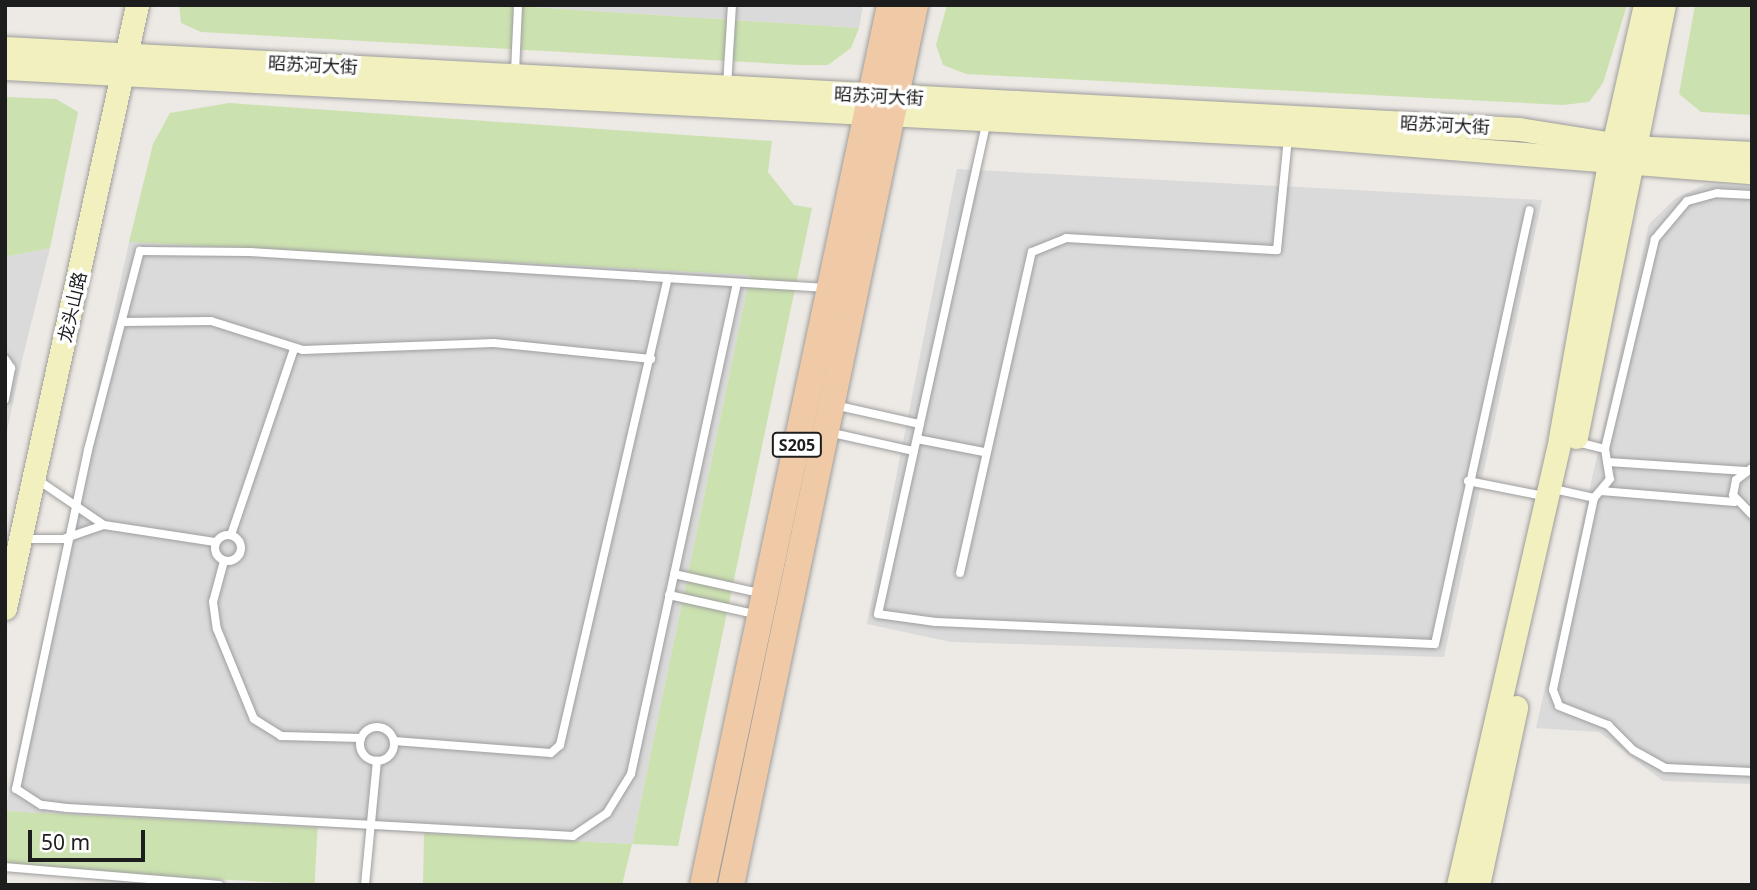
<!DOCTYPE html>
<meta charset="utf-8">
<style>
body{margin:0}
#map{position:relative;width:1757px;height:890px;overflow:hidden;background:#ede9e4;font-family:"Noto Sans","Noto Sans SC",sans-serif}
div>[style]{position:absolute}
.residential>*{inset:0;background:#dbdada}
.grass>*{inset:0;background:#cce1b0;transform-origin:0 0}
.roads{filter:drop-shadow(0 0 2px #9e9e9e) drop-shadow(0 0 2px #9e9e9e)}
.lane>*{height:8px;margin:-4px;padding:0 4px;transform-origin:4px;border-radius:4px;background:#fff}
.lane>.ring{margin:-4px;padding:0;box-sizing:content-box;background:none;border:8px solid #fff;border-radius:50%}
.secondary>*{height:23px;margin:-11.5px;padding:0 11.5px;transform-origin:11.5px;border-radius:11.5px;background:#f1f0be}
.primary>*{height:26px;margin:-13px;padding:0 13px;transform-origin:13px;border-radius:13px;background:#f0caa6}
span{translate:-50% -50%;white-space:nowrap;text-align:center;line-height:1.15;-webkit-text-stroke:7px #fff;paint-order:stroke}
.shield-label span{padding:2px 5px;background:#fff;border:2px solid;border-radius:5px;-webkit-text-stroke-width:0}
.shield-label{font-size:16px;color:#1d1d1d;font-weight:700}
.street-label{font-size:18px;color:#1d1d1d}
.frame{position:absolute;inset:0;border:7px solid #1d1d1d;pointer-events:none}
.scale{position:absolute;left:28px;top:830px;width:117px;height:32px;box-sizing:border-box;border:4px solid #1d1d1d;border-top:0;padding-left:9px;font-size:21px;line-height:24px;white-space:nowrap;color:#1d1d1d;-webkit-text-stroke:5px #fff;paint-order:stroke}
</style>
<div id="map">
<div class="residential">
<div style="clip-path:polygon(501px 5px,863px 5px,859px 28px)"></div>
<div style="clip-path:polygon(957px 169px,1542px 200px,1444px 657px,951px 642px,867px 624px)"></div>
<div style="clip-path:polygon(1706px 184px,1752px 187px,1752px 784px,1663px 781px,1599px 732px,1536px 728px,1649px 224px,1676px 198px)"></div>
<div style="clip-path:polygon(129px 242px,750px 275px,632px 844px,5px 811px)"></div>
<div style="clip-path:polygon(50px 248px,21px 364px,5px 441px,5px 257px)"></div>
</div>
<div class="grass">
<div style="clip-path:polygon(179px 5px,501px 5px,859px 28px,851px 48px,828px 65px,800px 65px,201px 32px,181px 23px)"></div>
<div style="clip-path:polygon(947px 5px,1627px 5px,1603px 83px,1589px 102px,1563px 105px,966px 74px,943px 65px,936px 45px)"></div>
<div style="clip-path:polygon(1695px 5px,1752px 5px,1752px 115px,1701px 112px,1679px 94px)"></div>
<div style="clip-path:polygon(5px 97px,56px 99px,78px 112px,50px 248px,5px 257px)"></div>
<div style="clip-path:polygon(229px 103px,772px 141px,768px 172px,794px 205px,812px 208px,678px 846px,632px 844px,622px 885px,423px 885px,424px 833px,632px 844px,750px 275px,129px 242px,153px 144px,170px 113px)"></div>
<div style="left:5px;top:811px;width:313px;height:57px;rotate:3deg"></div>
</div>
<div class="roads">
<div class="lane">
<div style="left:515px;top:72px;width:67px;rotate:-87.4deg"></div>
<div style="left:727px;top:86px;width:81px;rotate:-86.5deg"></div>
<div style="left:987px;top:120px;width:506px;rotate:102.44deg"></div>
<div style="left:878px;top:614px;width:58px;rotate:8deg"></div>
<div style="left:935px;top:622px;width:500px;rotate:2.52deg"></div>
<div style="left:1435px;top:644px;width:444px;rotate:-77.7deg"></div>
<div style="left:1752px;top:195px;width:35px;rotate:-177deg"></div>
<div style="left:1717px;top:193px;width:31px;rotate:165deg"></div>
<div style="left:1687px;top:201px;width:50px;rotate:130.1deg"></div>
<div style="left:1655px;top:239px;width:216px;rotate:103.4deg"></div>
<div style="left:1605px;top:449px;width:30px;rotate:81deg"></div>
<div style="left:1610px;top:479px;width:25px;rotate:130deg"></div>
<div style="left:1594px;top:498px;width:196px;rotate:102.1deg"></div>
<div style="left:1553px;top:690px;width:17px;rotate:69deg"></div>
<div style="left:1559px;top:706px;width:53px;rotate:21.2deg"></div>
<div style="left:1608px;top:725px;width:35px;rotate:45deg"></div>
<div style="left:1633px;top:750px;width:37px;rotate:29deg"></div>
<div style="left:1665px;top:768px;width:87px;rotate:2.6deg"></div>
<div style="left:737px;top:283px;width:502px;rotate:102.18deg"></div>
<div style="left:631px;top:774px;width:46px;rotate:121.6deg"></div>
<div style="left:607px;top:813px;width:41px;rotate:145.9deg"></div>
<div style="left:573px;top:836px;width:507px;rotate:-176.83deg"></div>
<div style="left:67px;top:808px;width:26px;rotate:-173deg"></div>
<div style="left:41px;top:805px;width:30px;rotate:-147deg"></div>
<div style="left:16px;top:789px;width:347px;rotate:-78deg"></div>
<div style="left:88px;top:450px;width:206px;rotate:-75.4deg"></div>
<div style="left:140px;top:251px;width:110px;rotate:0.5deg"></div>
<div style="left:250px;top:252px;width:578px;rotate:3.57deg"></div>
<div style="left:122px;top:322px;width:89px;rotate:-0.6deg"></div>
<div style="left:211px;top:321px;width:96px;rotate:17.5deg"></div>
<div style="left:303px;top:350px;width:191px;rotate:-2.1deg"></div>
<div style="left:494px;top:343px;width:158px;rotate:5.8deg"></div>
<div style="left:5px;top:359px;width:11px;rotate:56deg"></div>
<div style="left:11px;top:368px;width:32px;rotate:101deg"></div>
<div style="left:834px;top:405px;width:88px;rotate:12.5deg"></div>
<div style="left:828px;top:432px;width:88px;rotate:12.5deg"></div>
<div style="left:917px;top:439px;width:68px;rotate:11deg"></div>
<div style="left:1577px;top:442px;width:29px;rotate:14deg"></div>
<div style="left:1608px;top:462px;width:138px;rotate:3.7deg"></div>
<div style="left:1752px;top:468px;width:20px;rotate:143deg"></div>
<div style="left:1736px;top:480px;width:15px;rotate:101deg"></div>
<div style="left:1733px;top:495px;width:28px;rotate:46deg"></div>
<div style="left:35px;top:478px;width:83px;rotate:34.3deg"></div>
<div style="left:104px;top:525px;width:112px;rotate:8.7deg"></div>
<div style="left:1468px;top:481px;width:77px;rotate:11.2deg"></div>
<div style="left:1549px;top:488px;width:46px;rotate:12.5deg"></div>
<div style="left:1601px;top:491px;width:134px;rotate:4.7deg"></div>
<div class="ring" style="left:215px;top:535px;width:18px;height:18px"></div>
<div style="left:231px;top:535px;width:196px;rotate:-71.3deg"></div>
<div style="left:22px;top:539px;width:41px"></div>
<div style="left:63px;top:539px;width:43px;rotate:-18.9deg"></div>
<div style="left:224px;top:561px;width:42px;rotate:105deg"></div>
<div style="left:213px;top:602px;width:27px;rotate:82deg"></div>
<div style="left:217px;top:629px;width:97px;rotate:67.7deg"></div>
<div style="left:254px;top:719px;width:32px;rotate:32deg"></div>
<div style="left:281px;top:736px;width:80px;rotate:1.4deg"></div>
<div style="left:960px;top:573px;width:329px;rotate:-77.4deg"></div>
<div style="left:1032px;top:252px;width:37px;rotate:-22deg"></div>
<div style="left:1066px;top:238px;width:211px;rotate:3.3deg"></div>
<div style="left:1277px;top:250px;width:113px;rotate:-84.4deg"></div>
<div style="left:674px;top:574px;width:88px;rotate:12.5deg"></div>
<div style="left:669px;top:595px;width:88px;rotate:12.5deg"></div>
<div class="ring" style="left:360px;top:727px;width:26px;height:26px"></div>
<div style="left:394px;top:741px;width:157px;rotate:4.4deg"></div>
<div style="left:551px;top:753px;width:12px;rotate:-42deg"></div>
<div style="left:560px;top:745px;width:479px;rotate:-77deg"></div>
<div style="left:5px;top:867px;width:215px;rotate:4.8deg"></div>
<div style="left:365px;top:885px;width:125px;rotate:-84.5deg"></div>
</div>
<div class="secondary">
<div style="left:5px;top:48px;width:1516px;rotate:3.06deg"></div>
<div style="left:1519px;top:129px;width:113px;rotate:9.1deg"></div>
<div style="left:1631px;top:147px;width:121px;rotate:2.8deg"></div>
<div style="left:5px;top:68px;width:1286px;rotate:2.99deg"></div>
<div style="left:1289px;top:135px;width:464px;rotate:4.6deg"></div>
<div style="left:1576px;top:437px;width:441px;rotate:-78.5deg"></div>
<div style="left:5px;top:608px;width:617px;rotate:-77.65deg"></div>
<div style="left:1458px;top:885px;width:458px;rotate:-77.1deg"></div>
<div style="left:1560px;top:438px;width:279px;rotate:-79.9deg"></div>
<div style="left:1609px;top:163px;width:162px;rotate:-77.2deg"></div>
<div style="left:1478px;top:885px;width:182px;rotate:-77.9deg"></div>
</div>
<div class="primary">
<div style="left:703px;top:885px;width:900px;rotate:-78deg"></div>
<div style="left:731px;top:885px;width:899px;rotate:-78.19deg"></div>
</div>
</div>
<div class="shield-label">
<span style="left:797px;top:445px">S205</span>
</div>
<div class="street-label">
<span style="left:313px;top:65px;rotate:3deg">昭苏河大街</span>
<span style="left:879px;top:96px;rotate:3deg">昭苏河大街</span>
<span style="left:1445px;top:125px;rotate:3deg">昭苏河大街</span>
<span style="left:72px;top:307px;rotate:-77deg">龙头山路</span>
</div>
<div class="frame"></div>
<div class="scale">50 m</div>
</div>
